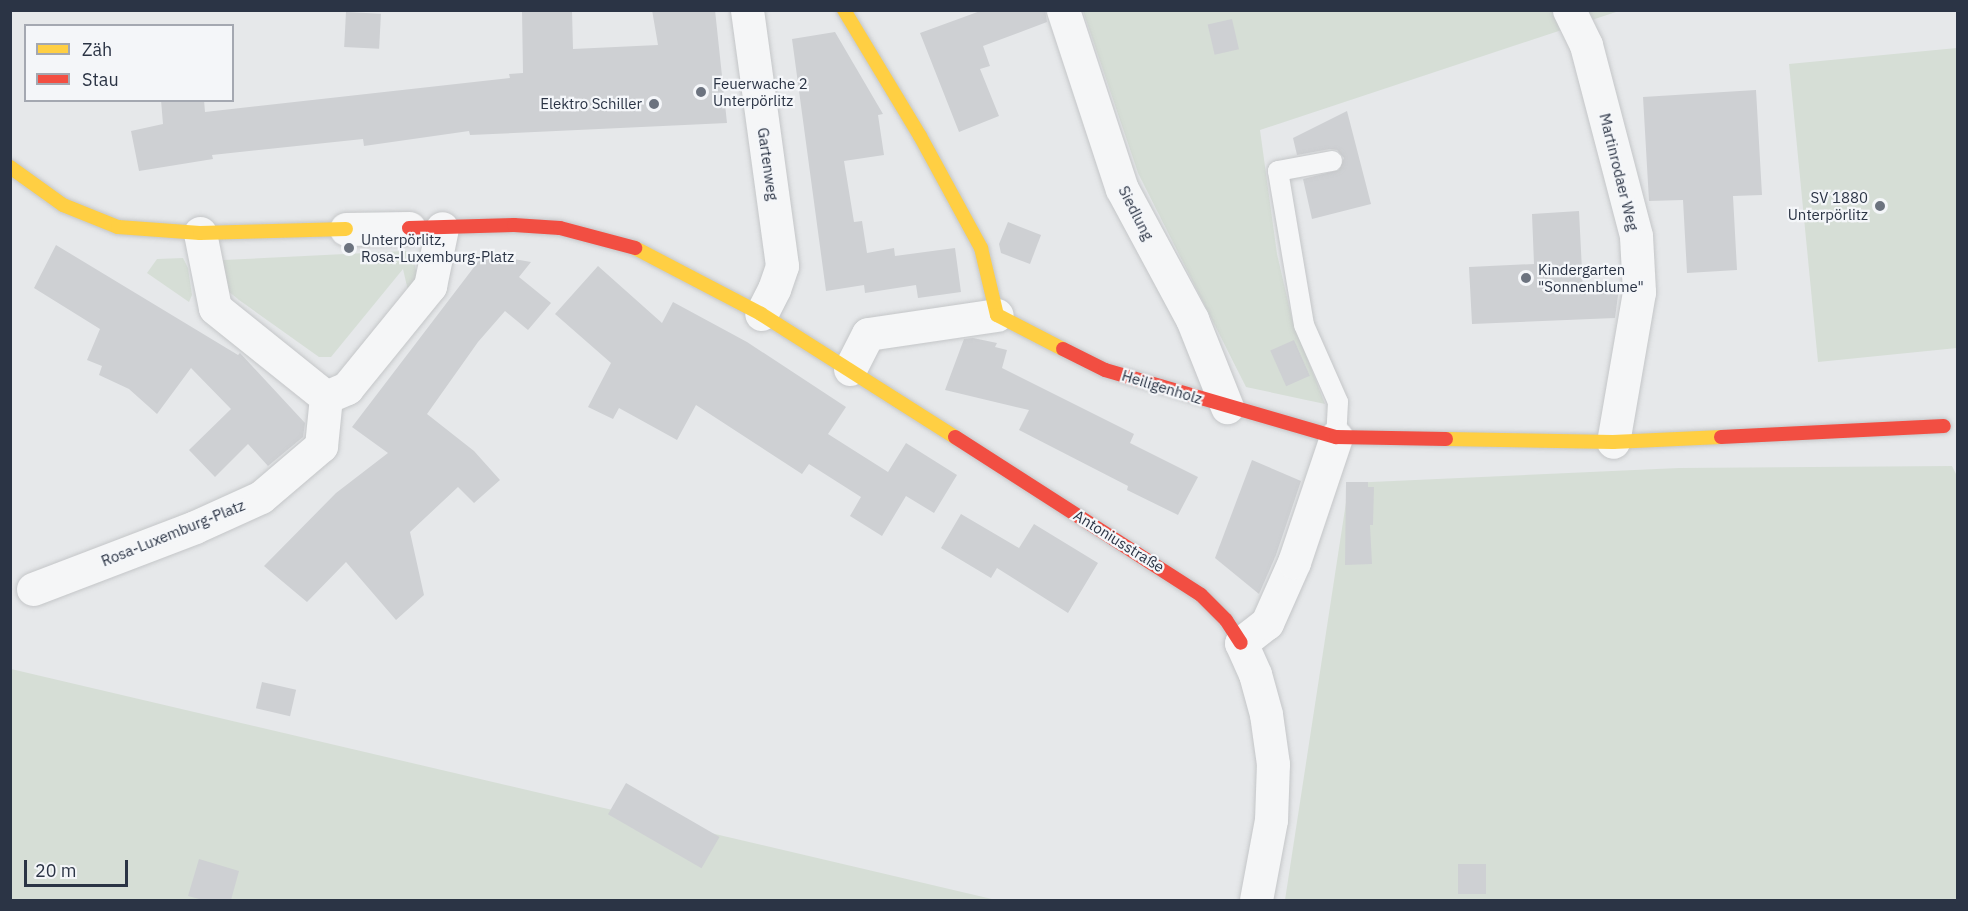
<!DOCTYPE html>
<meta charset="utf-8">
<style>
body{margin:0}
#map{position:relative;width:1968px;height:911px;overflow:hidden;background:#e6e8ea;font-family:"IBM Plex Sans",sans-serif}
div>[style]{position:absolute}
.green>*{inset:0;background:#d6ded6}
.building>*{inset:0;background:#ced0d3;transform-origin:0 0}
.roads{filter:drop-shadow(0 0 2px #c4c6c8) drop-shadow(0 0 2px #c4c6c8)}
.lane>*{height:20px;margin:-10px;padding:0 10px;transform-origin:10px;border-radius:10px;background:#f5f6f7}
.street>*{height:33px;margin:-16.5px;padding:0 16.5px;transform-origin:16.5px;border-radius:16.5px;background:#f5f6f7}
.slow>*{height:14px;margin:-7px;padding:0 7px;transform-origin:7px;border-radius:7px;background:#ffcf43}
.jam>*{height:14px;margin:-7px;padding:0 7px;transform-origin:7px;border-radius:7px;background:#f24e42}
.dots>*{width:16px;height:16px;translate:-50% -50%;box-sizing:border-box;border:3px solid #f4f6f9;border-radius:50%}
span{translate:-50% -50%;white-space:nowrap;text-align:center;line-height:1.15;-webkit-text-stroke:4.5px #f4f6f9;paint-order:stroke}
.poi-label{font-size:15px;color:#2b3445}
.left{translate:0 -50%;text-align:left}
.right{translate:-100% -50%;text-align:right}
.street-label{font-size:15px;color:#2b3445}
.frame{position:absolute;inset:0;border:12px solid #2b3445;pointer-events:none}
.legend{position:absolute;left:24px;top:24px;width:210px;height:78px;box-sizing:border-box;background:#f4f6f9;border:2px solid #a4a8b1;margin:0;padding:8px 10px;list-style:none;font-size:18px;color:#2b3445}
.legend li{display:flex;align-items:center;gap:12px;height:30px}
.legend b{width:30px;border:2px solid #a4a8b1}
.scale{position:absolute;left:24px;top:860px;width:104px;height:27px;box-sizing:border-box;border:3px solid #2b3445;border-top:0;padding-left:8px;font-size:18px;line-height:21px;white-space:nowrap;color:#2b3445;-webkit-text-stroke:4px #f4f6f9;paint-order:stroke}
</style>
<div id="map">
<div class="green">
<div style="clip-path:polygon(1083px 11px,1619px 11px,1260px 130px,1277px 254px,1292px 319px,1325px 404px,1246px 387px,1138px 173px)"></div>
<div style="clip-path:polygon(1957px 48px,1957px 348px,1818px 362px,1789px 64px)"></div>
<div style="clip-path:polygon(406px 251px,414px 260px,418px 281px,409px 295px,403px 269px,331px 357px,319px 357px,239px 300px,222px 286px,219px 268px,223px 260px)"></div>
<div style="clip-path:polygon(183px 258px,188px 268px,192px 295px,189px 302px,147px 273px,157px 259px)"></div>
<div style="clip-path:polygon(1952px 466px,1958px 478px,1957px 900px,1285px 900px,1349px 483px,1679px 468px)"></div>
<div style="clip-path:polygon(11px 669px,996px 900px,11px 900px)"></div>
</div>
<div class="building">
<div style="clip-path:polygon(522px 10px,572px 10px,573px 49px,658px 45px,652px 10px,715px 10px,727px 123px,470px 135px,469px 131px,364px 146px,363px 139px,212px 155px,213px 159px,139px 171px,131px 131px,163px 124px,161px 100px,204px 100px,205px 112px,510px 78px,509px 74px,523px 73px)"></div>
<div style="clip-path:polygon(983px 10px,1045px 10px,1047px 22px,983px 46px,990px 66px,980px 69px,999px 116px,959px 132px,920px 33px)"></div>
<div style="left:346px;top:12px;width:35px;height:35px;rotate:3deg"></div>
<div style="left:1232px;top:19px;width:31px;height:25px;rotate:77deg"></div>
<div style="clip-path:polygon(835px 32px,883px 114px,878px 115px,884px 155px,844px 161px,854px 222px,862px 221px,867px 253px,894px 248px,895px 256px,955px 248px,961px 292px,918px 298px,916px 285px,865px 293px,864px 285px,826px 291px,792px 39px)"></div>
<div style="clip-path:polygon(1756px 90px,1762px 195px,1733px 196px,1737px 270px,1687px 273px,1683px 200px,1649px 201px,1643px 97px)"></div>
<div style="clip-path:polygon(1347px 111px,1371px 204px,1312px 219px,1303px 179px,1339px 170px,1344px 158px,1337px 150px,1330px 149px,1297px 155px,1293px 138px)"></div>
<div style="clip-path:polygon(1579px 211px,1583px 290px,1619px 288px,1615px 318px,1472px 324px,1469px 267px,1534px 264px,1532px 214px)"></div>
<div style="clip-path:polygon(1008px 222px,1041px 235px,1030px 264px,1001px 253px,999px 244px)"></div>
<div style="clip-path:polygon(56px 245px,238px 355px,240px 353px,305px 423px,303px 437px,268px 466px,248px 444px,215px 477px,189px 450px,231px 409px,191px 368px,157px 414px,129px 389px,99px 375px,102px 366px,87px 360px,100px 329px,34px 288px)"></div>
<div style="clip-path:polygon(484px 254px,531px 262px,519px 277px,551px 303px,528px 330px,505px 311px,478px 342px,427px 414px,474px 451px,500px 480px,474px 503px,458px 487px,410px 532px,424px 595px,396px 620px,346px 562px,307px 602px,264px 566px,336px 493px,388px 453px,352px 427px)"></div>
<div style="clip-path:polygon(598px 266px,662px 323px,673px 302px,747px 342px,846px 407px,828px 434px,888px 472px,906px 443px,957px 475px,934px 513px,906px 496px,882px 536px,850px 516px,861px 497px,809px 464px,802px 474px,696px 405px,677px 440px,619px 408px,613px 419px,588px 407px,611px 363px,555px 314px)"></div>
<div style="clip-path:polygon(973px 338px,997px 343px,995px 347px,1007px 350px,1002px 368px,1134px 434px,1130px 443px,1198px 477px,1178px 515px,1127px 490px,1128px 486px,1019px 430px,1029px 410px,945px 390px,964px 339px)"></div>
<div style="left:1294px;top:340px;width:39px;height:26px;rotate:66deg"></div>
<div style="clip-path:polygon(1252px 460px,1301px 481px,1276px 555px,1259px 594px,1215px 558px)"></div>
<div style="clip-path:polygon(1346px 482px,1368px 482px,1368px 487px,1374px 487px,1373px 525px,1370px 525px,1372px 564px,1345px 565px)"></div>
<div style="clip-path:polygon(961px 514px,1019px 548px,1034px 524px,1098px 563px,1068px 613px,997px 568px,991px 578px,941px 548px)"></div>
<div style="left:262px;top:682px;width:35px;height:27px;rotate:13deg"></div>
<div style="left:626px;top:783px;width:108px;height:36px;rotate:30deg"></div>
<div style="clip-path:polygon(199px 859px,239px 871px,231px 900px,203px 900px,188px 896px)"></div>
<div style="left:1486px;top:864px;width:30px;height:28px;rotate:90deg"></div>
</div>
<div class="roads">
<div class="lane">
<div style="left:1332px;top:161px;width:55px;rotate:169.5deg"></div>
<div style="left:1278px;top:171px;width:156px;rotate:80.4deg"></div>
<div style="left:1304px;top:325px;width:84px;rotate:66.2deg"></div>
<div style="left:1338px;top:402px;width:35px;rotate:93deg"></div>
</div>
<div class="street">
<div style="left:747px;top:10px;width:258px;rotate:82.2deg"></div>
<div style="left:782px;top:266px;width:24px;rotate:109deg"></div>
<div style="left:774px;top:289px;width:28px;rotate:117deg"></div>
<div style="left:1063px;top:10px;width:188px;rotate:71.8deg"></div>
<div style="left:1122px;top:189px;width:148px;rotate:61.7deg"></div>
<div style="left:1192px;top:319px;width:95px;rotate:68.3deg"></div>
<div style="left:1569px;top:10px;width:39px;rotate:64deg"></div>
<div style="left:1586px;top:45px;width:197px;rotate:75.3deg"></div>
<div style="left:1636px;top:236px;width:56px;rotate:86.9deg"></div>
<div style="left:1639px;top:292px;width:152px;rotate:99.8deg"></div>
<div style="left:346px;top:229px;width:63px;rotate:-0.9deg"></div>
<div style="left:200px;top:233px;width:76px;rotate:78.7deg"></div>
<div style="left:215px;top:308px;width:142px;rotate:38.7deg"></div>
<div style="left:850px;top:369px;width:39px;rotate:-63deg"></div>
<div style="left:868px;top:334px;width:130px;rotate:-8.4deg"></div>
<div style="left:326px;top:397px;width:23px;rotate:-23deg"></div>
<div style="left:347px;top:388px;width:132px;rotate:-50.9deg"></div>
<div style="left:430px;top:286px;width:59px;rotate:-78.3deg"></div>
<div style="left:33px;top:589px;width:173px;rotate:-20.9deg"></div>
<div style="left:195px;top:527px;width:72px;rotate:-24.4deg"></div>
<div style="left:261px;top:497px;width:79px;rotate:-40.4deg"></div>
<div style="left:321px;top:446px;width:49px;rotate:-84.2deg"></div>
<div style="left:1256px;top:900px;width:81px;rotate:-79.4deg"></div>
<div style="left:1271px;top:820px;width:56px;rotate:-88deg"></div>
<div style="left:1273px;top:764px;width:50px;rotate:-98deg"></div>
<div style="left:1266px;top:714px;width:41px;rotate:-105.4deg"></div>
<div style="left:1255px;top:674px;width:34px;rotate:-114deg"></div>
<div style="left:1241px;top:643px;width:33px;rotate:-38deg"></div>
<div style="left:1267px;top:623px;width:67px;rotate:-66.1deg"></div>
<div style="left:1294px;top:562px;width:132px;rotate:-71.4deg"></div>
</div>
<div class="slow">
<div style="left:844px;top:10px;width:147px;rotate:58.9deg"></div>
<div style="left:920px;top:136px;width:128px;rotate:61.4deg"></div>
<div style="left:981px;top:248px;width:69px;rotate:76.6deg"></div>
<div style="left:997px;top:315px;width:74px;rotate:27.3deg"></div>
<div style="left:10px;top:167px;width:65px;rotate:35.6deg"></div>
<div style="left:63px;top:205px;width:59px;rotate:21.8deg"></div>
<div style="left:118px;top:227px;width:82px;rotate:4.2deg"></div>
<div style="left:200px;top:233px;width:146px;rotate:-1.6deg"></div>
<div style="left:635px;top:248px;width:142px;rotate:27.6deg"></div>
<div style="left:761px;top:314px;width:230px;rotate:32.4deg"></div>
<div style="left:1446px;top:439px;width:167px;rotate:1deg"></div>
<div style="left:1613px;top:442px;width:108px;rotate:-2.7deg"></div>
</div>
<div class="jam">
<div style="left:409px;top:228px;width:105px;rotate:-1.6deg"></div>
<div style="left:514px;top:225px;width:46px;rotate:3.7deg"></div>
<div style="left:560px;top:228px;width:78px;rotate:14.9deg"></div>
<div style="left:1063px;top:349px;width:47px;rotate:26.6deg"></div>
<div style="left:1105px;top:370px;width:241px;rotate:16.2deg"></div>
<div style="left:1336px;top:437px;width:110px;rotate:1deg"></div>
<div style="left:955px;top:437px;width:292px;rotate:32.7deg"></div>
<div style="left:1201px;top:595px;width:35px;rotate:45deg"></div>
<div style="left:1226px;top:620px;width:27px;rotate:57deg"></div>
<div style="left:1721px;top:437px;width:223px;rotate:-2.8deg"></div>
</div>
</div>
<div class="dots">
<div style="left:701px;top:92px;background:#6c737f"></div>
<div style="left:654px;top:104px;background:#6c737f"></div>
<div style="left:1880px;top:206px;background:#6c737f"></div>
<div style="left:349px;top:248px;background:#6c737f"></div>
<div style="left:1526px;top:278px;background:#6c737f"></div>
</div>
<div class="poi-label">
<span class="left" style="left:713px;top:92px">Feuerwache 2<br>Unterpörlitz</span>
<span class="right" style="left:642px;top:104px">Elektro Schiller</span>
<span class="right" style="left:1868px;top:206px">SV 1880<br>Unterpörlitz</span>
<span class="left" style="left:361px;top:248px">Unterpörlitz,<br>Rosa-Luxemburg-Platz</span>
<span class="left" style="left:1538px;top:278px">Kindergarten<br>"Sonnenblume"</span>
</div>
<div class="street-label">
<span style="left:768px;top:164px;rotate:82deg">Gartenweg</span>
<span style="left:1619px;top:172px;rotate:76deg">Martinrodaer Weg</span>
<span style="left:1136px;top:213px;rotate:63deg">Siedlung</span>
<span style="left:1162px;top:387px;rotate:17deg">Heiligenholz</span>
<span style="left:173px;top:533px;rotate:-22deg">Rosa-Luxemburg-Platz</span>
<span style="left:1119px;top:541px;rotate:32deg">Antoniusstraße</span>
</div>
<div class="frame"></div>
<ul class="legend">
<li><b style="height:8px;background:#ffcf43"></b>Zäh</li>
<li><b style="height:8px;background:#f24e42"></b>Stau</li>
</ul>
<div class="scale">20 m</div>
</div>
